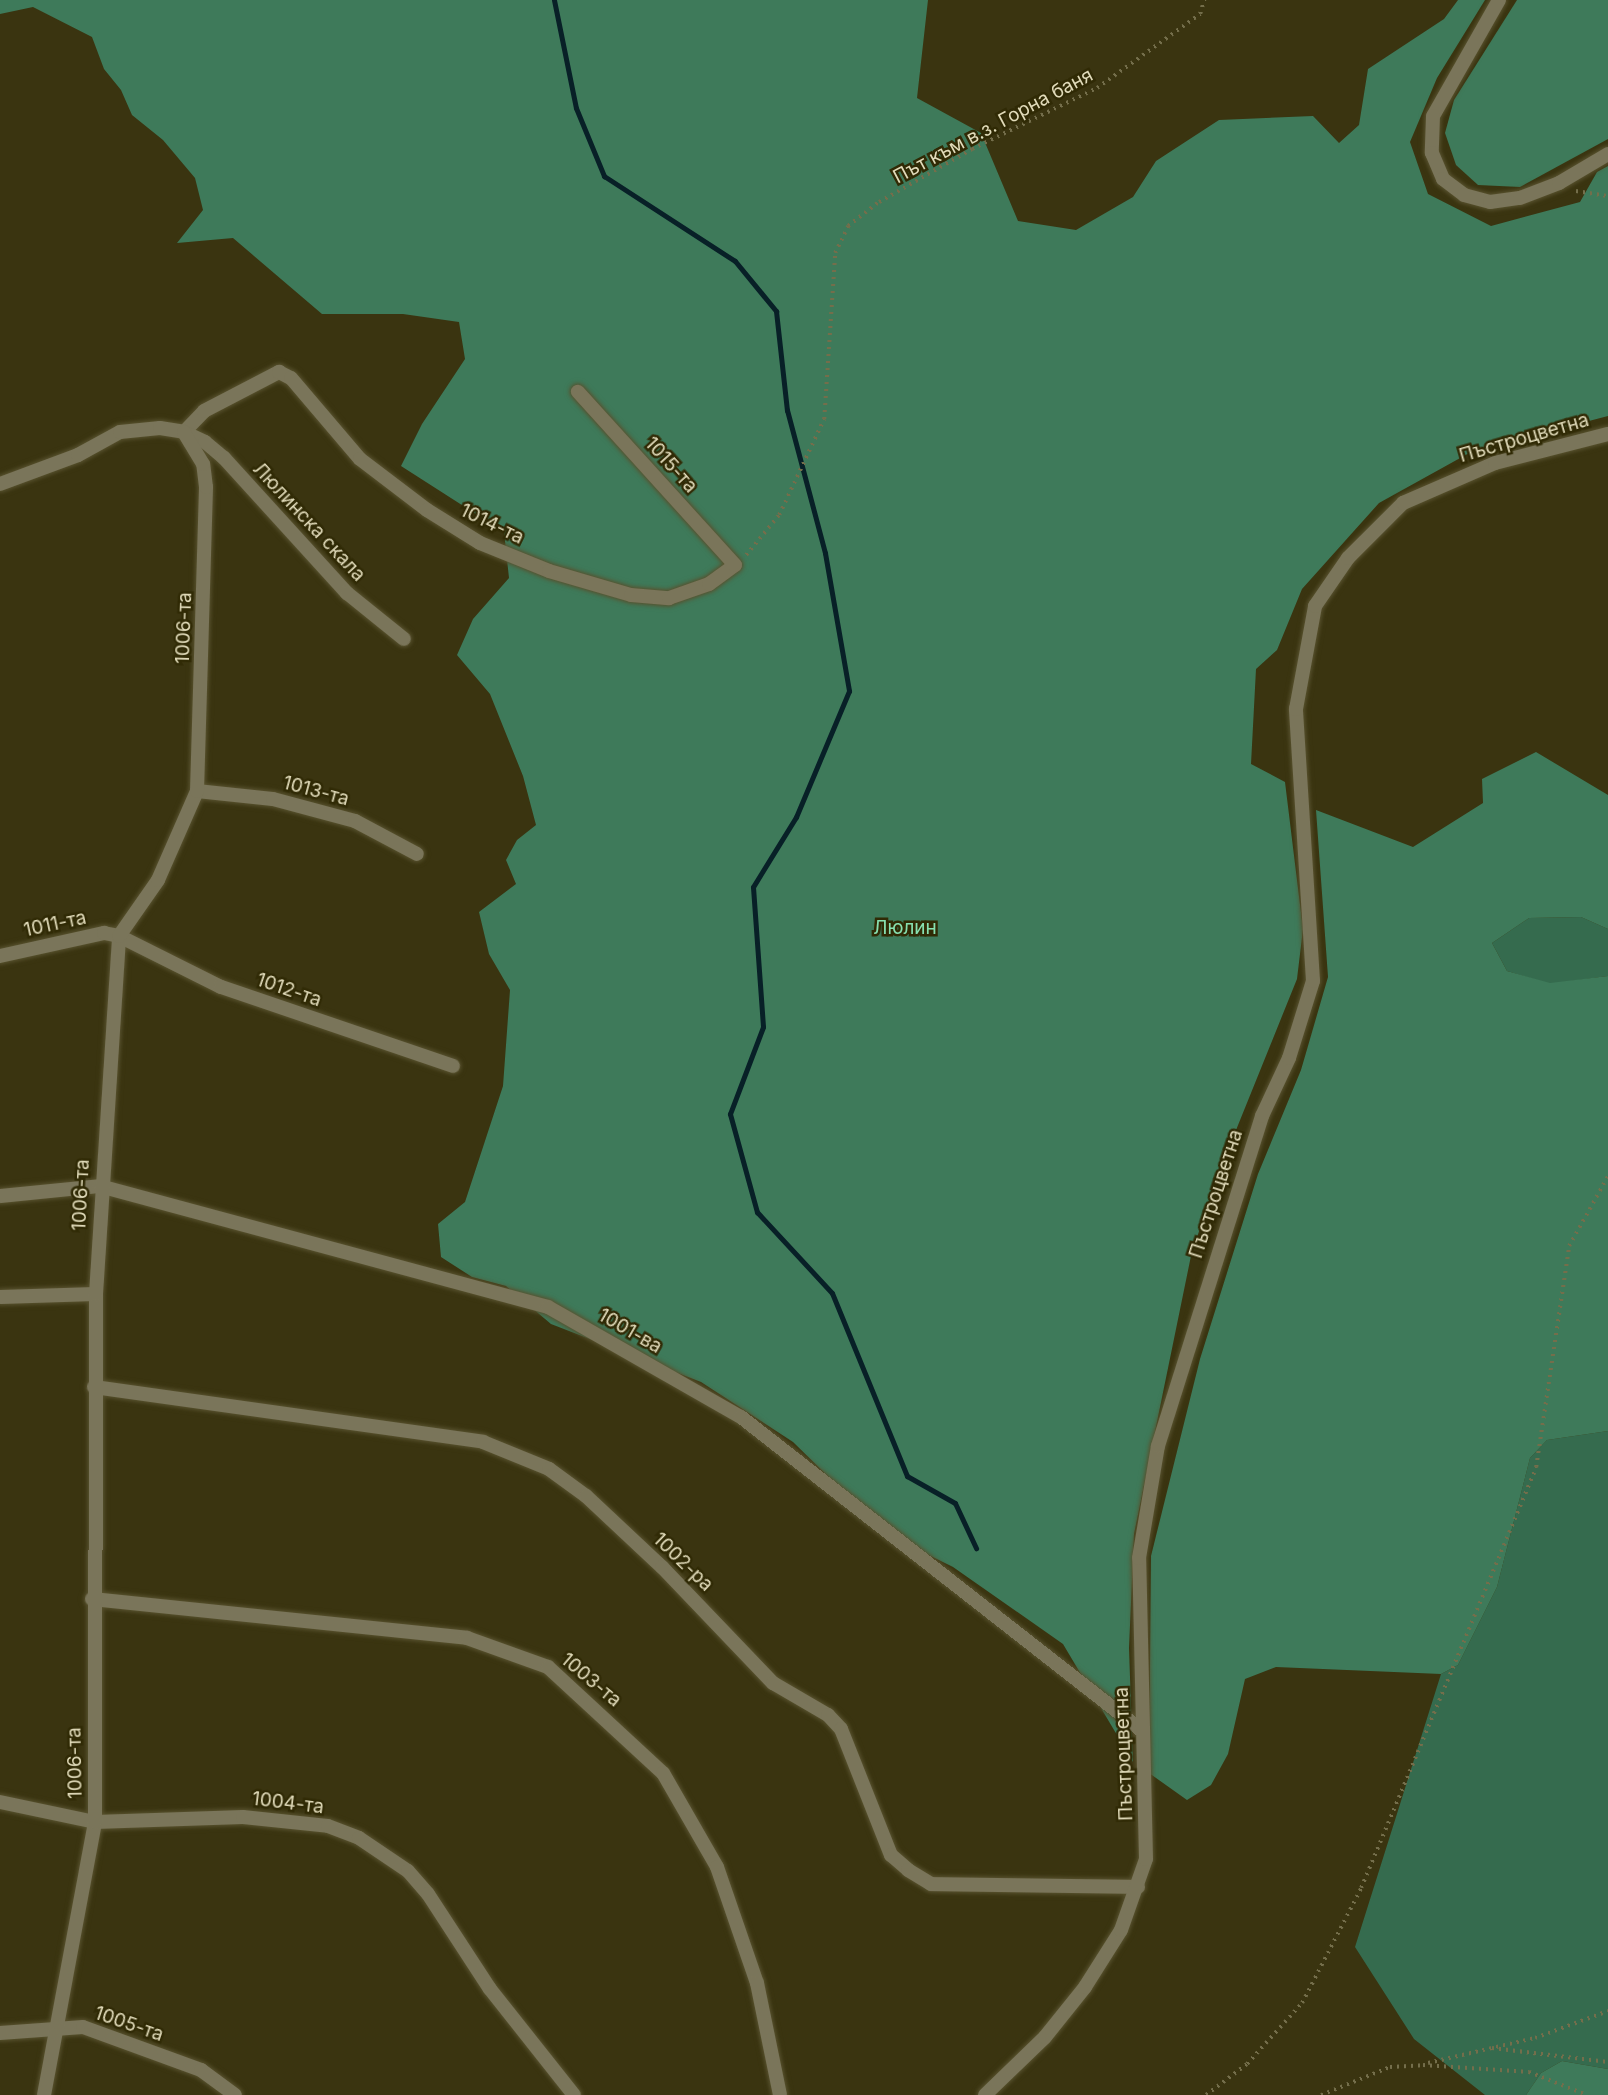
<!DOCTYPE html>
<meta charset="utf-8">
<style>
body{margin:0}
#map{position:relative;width:1608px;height:2095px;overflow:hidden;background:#3a3410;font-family:Inter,sans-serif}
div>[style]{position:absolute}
.green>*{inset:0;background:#356b4e}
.forest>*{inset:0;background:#3e7a5a}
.stream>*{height:5px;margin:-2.5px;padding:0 2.5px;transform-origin:2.5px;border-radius:2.5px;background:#082027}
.path>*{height:3.5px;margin-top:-1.75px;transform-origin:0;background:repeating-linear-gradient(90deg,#746e4b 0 2px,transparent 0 7px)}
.roads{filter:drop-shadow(0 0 2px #58522f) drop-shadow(0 0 2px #58522f)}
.minor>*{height:14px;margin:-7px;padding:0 7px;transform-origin:7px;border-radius:7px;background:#7a755a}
.tertiary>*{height:14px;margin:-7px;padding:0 7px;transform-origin:7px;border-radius:7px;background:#7a755a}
span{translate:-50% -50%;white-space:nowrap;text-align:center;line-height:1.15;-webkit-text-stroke:5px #302a05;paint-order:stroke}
.street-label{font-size:19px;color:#e1dbba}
.park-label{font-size:19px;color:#87e0b0}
</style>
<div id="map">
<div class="green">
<div style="clip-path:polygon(1581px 917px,1608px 929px,1608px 976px,1550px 984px,1507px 971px,1492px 943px,1529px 918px)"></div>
<div style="clip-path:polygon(1608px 1431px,1608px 2069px,1562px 2061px,1541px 2073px,1526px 2095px,1485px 2095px,1414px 2039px,1355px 1947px,1441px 1674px,1458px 1665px,1497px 1587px,1530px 1458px,1547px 1440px)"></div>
</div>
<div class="forest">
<div style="clip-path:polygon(0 0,928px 0,917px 98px,981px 133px,1018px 221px,1076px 230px,1133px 197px,1156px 161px,1219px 120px,1313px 116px,1339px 143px,1359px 125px,1368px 69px,1444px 19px,1458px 0,1485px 0,1437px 78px,1410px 142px,1428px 194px,1491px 226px,1580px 202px,1597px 172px,1608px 166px,1608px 416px,1471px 452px,1379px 503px,1302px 589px,1277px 650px,1256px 669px,1251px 764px,1285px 782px,1303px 929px,1297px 979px,1230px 1145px,1192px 1251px,1134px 1534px,1129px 1648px,1133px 1762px,1063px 1644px,953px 1567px,888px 1535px,793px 1442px,701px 1382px,551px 1324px,506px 1286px,472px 1277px,441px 1257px,438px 1224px,465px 1202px,503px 1086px,510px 990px,489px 954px,479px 912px,516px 884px,506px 860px,517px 840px,536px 825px,523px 776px,490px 694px,457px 655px,473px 619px,509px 578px,504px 532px,401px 466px,422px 424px,465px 359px,459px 322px,403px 314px,322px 314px,233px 238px,177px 243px,203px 210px,195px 178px,163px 140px,132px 115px,121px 90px,104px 69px,92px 37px,33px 7px,0 14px)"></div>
<div style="clip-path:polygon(1517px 0,1608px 0,1608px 139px,1520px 187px,1478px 185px,1456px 165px,1445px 133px,1454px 100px)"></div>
<div style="clip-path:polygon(1536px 752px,1608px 795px,1608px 929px,1581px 917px,1529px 918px,1492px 943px,1507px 971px,1550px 983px,1608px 976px,1608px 1431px,1547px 1440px,1530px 1458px,1497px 1587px,1458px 1665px,1441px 1674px,1276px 1667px,1245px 1679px,1228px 1754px,1211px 1785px,1187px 1800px,1149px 1773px,1151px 1556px,1200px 1359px,1258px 1174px,1301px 1070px,1328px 977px,1316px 810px,1413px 847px,1483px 803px,1482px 779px)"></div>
<div style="clip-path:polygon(1562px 2061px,1608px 2069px,1608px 2095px,1526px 2095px,1541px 2073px)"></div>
</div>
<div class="stream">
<div style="left:554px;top:0;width:110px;rotate:78.5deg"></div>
<div style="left:576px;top:108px;width:74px;rotate:67.6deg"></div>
<div style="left:604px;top:176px;width:156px;rotate:33deg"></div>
<div style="left:735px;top:261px;width:65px;rotate:50.6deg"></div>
<div style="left:776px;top:311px;width:100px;rotate:83.7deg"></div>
<div style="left:787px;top:410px;width:148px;rotate:75.1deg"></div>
<div style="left:825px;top:553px;width:140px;rotate:80.1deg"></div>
<div style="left:849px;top:691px;width:137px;rotate:112.8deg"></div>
<div style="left:796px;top:817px;width:82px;rotate:121.6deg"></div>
<div style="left:753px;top:887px;width:140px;rotate:85.9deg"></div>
<div style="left:763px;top:1027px;width:93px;rotate:110.8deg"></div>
<div style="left:730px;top:1114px;width:102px;rotate:74.6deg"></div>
<div style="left:757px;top:1212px;width:110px;rotate:47.2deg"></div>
<div style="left:832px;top:1293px;width:198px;rotate:67.7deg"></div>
<div style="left:907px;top:1476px;width:55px;rotate:29.4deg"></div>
<div style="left:955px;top:1503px;width:50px;rotate:65deg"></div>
</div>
<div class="path">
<div style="left:1576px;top:191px;width:32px;rotate:9deg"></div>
<div style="left:746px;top:555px;width:52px;rotate:-50.5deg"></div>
<div style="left:779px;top:515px;width:106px;rotate:-64.9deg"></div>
<div style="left:824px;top:419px;width:166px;rotate:-86.2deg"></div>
<div style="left:835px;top:253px;width:30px;rotate:-64deg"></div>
<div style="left:848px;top:226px;width:39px;rotate:-38deg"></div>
<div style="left:879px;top:202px;width:107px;rotate:-29.7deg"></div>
<div style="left:972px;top:149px;width:139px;rotate:-26deg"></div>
<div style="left:1097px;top:88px;width:127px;rotate:-35.7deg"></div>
<div style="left:1200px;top:14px;width:15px;rotate:-74deg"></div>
<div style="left:1492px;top:2048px;width:117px;rotate:6.9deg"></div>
<div style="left:1428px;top:2063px;width:110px;rotate:-13.2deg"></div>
<div style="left:1535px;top:2038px;width:78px;rotate:-20.3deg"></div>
<div style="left:1206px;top:2095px;width:51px;rotate:-37.1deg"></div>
<div style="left:1247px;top:2064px;width:82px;rotate:-48deg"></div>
<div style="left:1302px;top:2003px;width:129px;rotate:-62.8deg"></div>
<div style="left:1361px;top:1888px;width:456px;rotate:-67.4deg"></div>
<div style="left:1536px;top:1467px;width:223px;rotate:-81.5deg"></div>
<div style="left:1569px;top:1246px;width:80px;rotate:-60.9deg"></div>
<div style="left:1321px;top:2095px;width:74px;rotate:-22.1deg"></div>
<div style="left:1390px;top:2067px;width:33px;rotate:-3deg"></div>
<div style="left:1423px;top:2065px;width:106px;rotate:3.8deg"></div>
<div style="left:1529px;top:2072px;width:62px;rotate:21.6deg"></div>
</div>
<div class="roads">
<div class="minor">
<div style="left:184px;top:432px;width:29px;rotate:-46deg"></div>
<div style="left:204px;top:411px;width:85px;rotate:-27.5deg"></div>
<div style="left:279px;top:372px;width:13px;rotate:27deg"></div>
<div style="left:291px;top:378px;width:106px;rotate:49.6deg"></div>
<div style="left:360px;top:459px;width:84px;rotate:37.3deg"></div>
<div style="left:427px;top:510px;width:62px;rotate:31.9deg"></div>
<div style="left:480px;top:543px;width:74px;rotate:22.1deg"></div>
<div style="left:549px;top:571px;width:85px;rotate:16.3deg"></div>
<div style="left:631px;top:595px;width:38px;rotate:5deg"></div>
<div style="left:669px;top:598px;width:42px;rotate:-19.3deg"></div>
<div style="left:709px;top:584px;width:32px;rotate:-36deg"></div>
<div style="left:735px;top:565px;width:234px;rotate:-132.2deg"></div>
<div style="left:0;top:484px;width:83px;rotate:-20.4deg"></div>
<div style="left:78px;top:455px;width:48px;rotate:-28.7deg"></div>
<div style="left:120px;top:432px;width:40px;rotate:-5.7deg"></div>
<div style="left:160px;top:428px;width:24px;rotate:9deg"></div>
<div style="left:184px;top:432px;width:23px;rotate:25deg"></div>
<div style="left:205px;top:442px;width:25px;rotate:40deg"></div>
<div style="left:224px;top:458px;width:183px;rotate:47.7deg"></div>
<div style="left:347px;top:593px;width:73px;rotate:38.9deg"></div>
<div style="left:197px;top:791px;width:76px;rotate:6deg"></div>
<div style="left:273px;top:799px;width:85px;rotate:15deg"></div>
<div style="left:355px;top:821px;width:70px;rotate:28deg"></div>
<div style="left:0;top:956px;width:107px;rotate:-12.5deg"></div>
<div style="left:104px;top:933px;width:15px;rotate:11deg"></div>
<div style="left:119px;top:936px;width:114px;rotate:26.6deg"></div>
<div style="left:221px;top:987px;width:245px;rotate:18.8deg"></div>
<div style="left:0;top:1196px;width:100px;rotate:-5.7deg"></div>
<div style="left:100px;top:1186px;width:464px;rotate:15.1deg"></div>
<div style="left:548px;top:1307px;width:222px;rotate:29.7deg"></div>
<div style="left:741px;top:1417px;width:508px;rotate:38.04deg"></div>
<div style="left:0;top:1297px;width:96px;rotate:-1.8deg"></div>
<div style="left:94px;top:1387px;width:393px;rotate:8deg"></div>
<div style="left:483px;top:1442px;width:71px;rotate:22.2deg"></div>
<div style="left:549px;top:1469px;width:46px;rotate:36.1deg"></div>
<div style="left:586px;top:1496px;width:104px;rotate:43.1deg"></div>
<div style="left:662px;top:1567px;width:161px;rotate:46.3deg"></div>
<div style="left:773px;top:1683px;width:64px;rotate:30.2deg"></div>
<div style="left:828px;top:1715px;width:19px;rotate:47deg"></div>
<div style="left:841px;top:1729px;width:136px;rotate:68.4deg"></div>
<div style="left:891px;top:1855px;width:23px;rotate:41deg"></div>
<div style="left:908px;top:1870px;width:27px;rotate:31deg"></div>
<div style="left:931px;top:1884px;width:207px;rotate:0.8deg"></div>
<div style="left:92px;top:1599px;width:377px;rotate:5.9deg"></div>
<div style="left:467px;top:1638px;width:86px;rotate:19.7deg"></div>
<div style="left:548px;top:1667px;width:156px;rotate:42.7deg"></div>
<div style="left:663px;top:1773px;width:108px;rotate:60.1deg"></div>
<div style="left:717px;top:1867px;width:123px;rotate:71deg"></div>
<div style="left:757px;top:1983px;width:114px;rotate:78.4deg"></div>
<div style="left:0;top:1802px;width:97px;rotate:11.9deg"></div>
<div style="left:95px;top:1822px;width:148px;rotate:-1.9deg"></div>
<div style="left:243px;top:1817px;width:85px;rotate:6deg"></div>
<div style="left:328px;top:1826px;width:33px;rotate:21deg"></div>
<div style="left:359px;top:1838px;width:59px;rotate:34deg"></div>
<div style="left:408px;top:1871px;width:30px;rotate:49deg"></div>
<div style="left:428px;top:1894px;width:113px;rotate:56.9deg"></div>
<div style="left:490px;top:1989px;width:135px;rotate:51.6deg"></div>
<div style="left:0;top:2033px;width:83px;rotate:-4.1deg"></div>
<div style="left:83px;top:2027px;width:126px;rotate:20deg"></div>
<div style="left:201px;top:2070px;width:42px;rotate:36.3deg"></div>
<div style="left:44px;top:2095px;width:278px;rotate:-79.4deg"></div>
<div style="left:95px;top:1822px;width:528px;rotate:-89.89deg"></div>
<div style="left:96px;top:1294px;width:359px;rotate:-86.3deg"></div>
<div style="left:119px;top:936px;width:68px;rotate:-55.1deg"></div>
<div style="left:158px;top:880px;width:97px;rotate:-66.3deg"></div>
<div style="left:197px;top:791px;width:304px;rotate:-88.3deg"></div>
<div style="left:206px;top:487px;width:23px;rotate:-97deg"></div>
<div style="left:203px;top:464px;width:37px;rotate:-121deg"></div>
</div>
<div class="tertiary">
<div style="left:1499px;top:0;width:133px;rotate:119.6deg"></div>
<div style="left:1433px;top:116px;width:37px;rotate:92deg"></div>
<div style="left:1432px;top:153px;width:28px;rotate:67deg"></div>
<div style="left:1443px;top:179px;width:26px;rotate:37deg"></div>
<div style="left:1464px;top:195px;width:27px;rotate:15deg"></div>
<div style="left:1490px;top:202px;width:30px;rotate:-8deg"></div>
<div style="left:1520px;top:198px;width:42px;rotate:-21deg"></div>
<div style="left:1559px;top:183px;width:57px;rotate:-30.6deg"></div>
<div style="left:985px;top:2095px;width:83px;rotate:-44deg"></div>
<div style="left:1045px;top:2037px;width:64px;rotate:-51.3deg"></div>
<div style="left:1085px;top:1987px;width:67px;rotate:-57.7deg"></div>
<div style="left:1121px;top:1930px;width:75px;rotate:-70.6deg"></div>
<div style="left:1146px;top:1859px;width:301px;rotate:-91.3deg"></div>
<div style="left:1139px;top:1558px;width:114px;rotate:-80.4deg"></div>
<div style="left:1158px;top:1446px;width:346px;rotate:-72.5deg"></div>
<div style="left:1262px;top:1116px;width:64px;rotate:-65deg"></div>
<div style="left:1289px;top:1058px;width:81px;rotate:-72.7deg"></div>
<div style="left:1313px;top:981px;width:273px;rotate:-93.6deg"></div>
<div style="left:1296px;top:709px;width:105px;rotate:-79.5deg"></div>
<div style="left:1315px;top:606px;width:58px;rotate:-55.5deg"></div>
<div style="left:1348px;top:558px;width:78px;rotate:-45deg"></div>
<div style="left:1403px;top:503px;width:100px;rotate:-23.5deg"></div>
<div style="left:1495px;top:463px;width:117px;rotate:-14.4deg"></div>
</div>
</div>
<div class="street-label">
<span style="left:993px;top:126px;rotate:-28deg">Път към в.з. Горна баня</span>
<span style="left:1524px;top:438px;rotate:-16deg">Пъстроцветна</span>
<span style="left:671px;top:465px;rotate:48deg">1015-та</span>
<span style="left:309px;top:522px;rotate:47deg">Люлинска скала</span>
<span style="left:492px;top:524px;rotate:26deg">1014-та</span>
<span style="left:184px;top:628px;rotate:-88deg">1006-та</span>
<span style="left:316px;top:791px;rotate:15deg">1013-та</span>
<span style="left:55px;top:924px;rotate:-12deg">1011-та</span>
<span style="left:289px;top:990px;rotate:19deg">1012-та</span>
<span style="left:1216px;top:1194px;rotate:-72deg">Пъстроцветна</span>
<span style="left:81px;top:1195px;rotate:-87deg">1006-та</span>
<span style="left:630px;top:1331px;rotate:30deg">1001-ва</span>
<span style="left:683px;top:1562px;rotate:44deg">1002-ра</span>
<span style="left:591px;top:1680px;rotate:40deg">1003-та</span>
<span style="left:1124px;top:1754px;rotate:-92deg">Пъстроцветна</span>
<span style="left:75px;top:1763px;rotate:-91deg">1006-та</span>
<span style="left:288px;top:1803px;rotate:7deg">1004-та</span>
<span style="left:129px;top:2024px;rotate:19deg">1005-та</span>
</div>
<div class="park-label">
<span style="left:905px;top:928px">Люлин</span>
</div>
</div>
